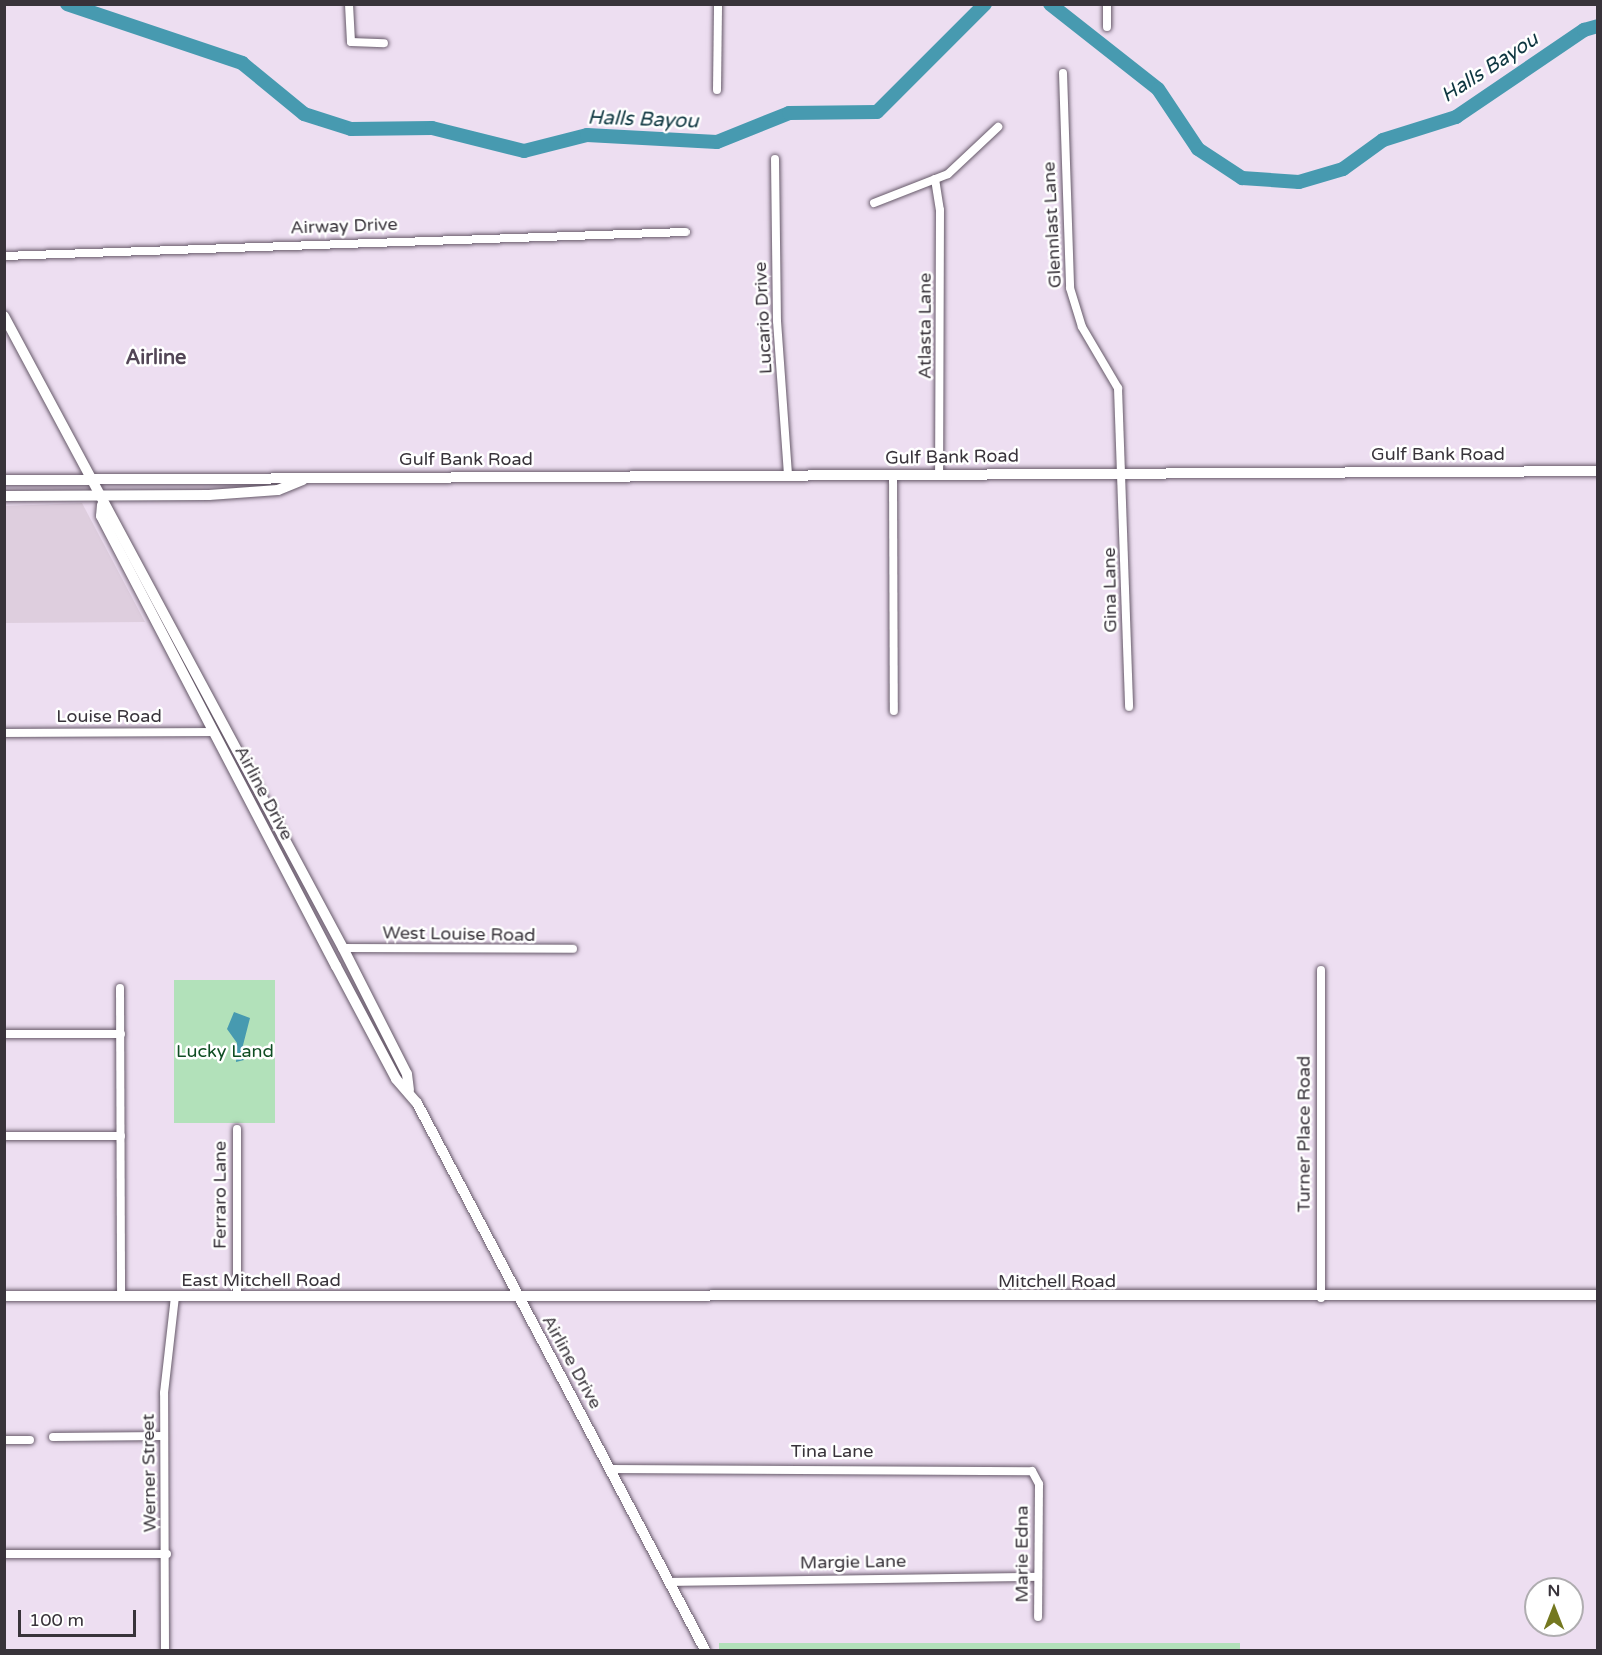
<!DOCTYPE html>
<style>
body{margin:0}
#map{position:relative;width:1602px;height:1655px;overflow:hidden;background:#eddef1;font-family:"Varela Round",sans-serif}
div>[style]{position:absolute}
.education>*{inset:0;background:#decede}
.green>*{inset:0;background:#b2e1ba;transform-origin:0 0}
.water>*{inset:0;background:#479ab0}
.river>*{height:14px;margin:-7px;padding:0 7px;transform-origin:7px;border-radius:7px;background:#479ab0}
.roads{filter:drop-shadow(0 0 2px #665969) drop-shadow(0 0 2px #665969)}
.minor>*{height:8px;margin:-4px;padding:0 4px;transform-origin:4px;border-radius:4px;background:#fff}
.tertiary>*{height:10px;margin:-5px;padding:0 5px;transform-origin:5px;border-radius:5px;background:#fff}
.secondary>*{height:10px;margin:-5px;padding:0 5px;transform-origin:5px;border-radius:5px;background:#fff}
span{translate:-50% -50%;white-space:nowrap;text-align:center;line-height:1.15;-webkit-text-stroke:5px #fff;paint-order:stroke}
.street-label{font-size:18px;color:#38333a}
.park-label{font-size:18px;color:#0f4d23}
.water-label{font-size:20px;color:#0e3640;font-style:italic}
.neighbourhood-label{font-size:20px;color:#524656;font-weight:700}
.frame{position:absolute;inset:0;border:6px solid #38333a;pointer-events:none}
.north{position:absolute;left:1524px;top:1577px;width:60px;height:60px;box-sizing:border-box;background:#fff;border:2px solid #afadb0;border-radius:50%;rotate:0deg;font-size:16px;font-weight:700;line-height:24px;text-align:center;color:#38333a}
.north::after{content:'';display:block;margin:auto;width:21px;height:27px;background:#747820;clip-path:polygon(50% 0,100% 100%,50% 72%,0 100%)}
.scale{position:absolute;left:18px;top:1610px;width:118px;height:27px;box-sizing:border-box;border:3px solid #38333a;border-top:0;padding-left:8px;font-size:18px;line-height:21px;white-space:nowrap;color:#38333a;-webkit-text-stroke:4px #fff;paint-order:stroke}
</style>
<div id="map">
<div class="education">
<div style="clip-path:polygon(82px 503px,145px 622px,5px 623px,5px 506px)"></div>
</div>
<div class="green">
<div style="left:174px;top:980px;width:101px;height:143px"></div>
<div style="left:719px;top:1643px;width:521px;height:8px"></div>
</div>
<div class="water">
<div style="clip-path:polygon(234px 1012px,250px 1018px,241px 1053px,244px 1060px,236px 1062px,237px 1043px,227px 1029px)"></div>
</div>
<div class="river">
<div style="left:67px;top:4px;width:185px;rotate:18.6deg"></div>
<div style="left:242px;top:63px;width:80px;rotate:39.4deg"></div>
<div style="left:304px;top:114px;width:49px;rotate:17.7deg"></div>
<div style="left:351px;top:129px;width:81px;rotate:-0.7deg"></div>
<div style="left:432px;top:128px;width:95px;rotate:14deg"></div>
<div style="left:524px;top:151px;width:65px;rotate:-14.3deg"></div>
<div style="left:587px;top:135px;width:130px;rotate:3.1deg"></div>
<div style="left:717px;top:142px;width:78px;rotate:-21.9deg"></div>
<div style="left:789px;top:113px;width:88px;rotate:-0.7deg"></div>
<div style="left:877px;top:112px;width:153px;rotate:-45deg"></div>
<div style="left:1050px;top:4px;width:137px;rotate:38.2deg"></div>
<div style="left:1158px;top:89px;width:72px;rotate:56.3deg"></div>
<div style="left:1198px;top:149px;width:53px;rotate:33.4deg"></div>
<div style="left:1242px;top:178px;width:57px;rotate:4deg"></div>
<div style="left:1299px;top:182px;width:46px;rotate:-16.5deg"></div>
<div style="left:1343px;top:169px;width:49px;rotate:-35.9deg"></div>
<div style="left:1383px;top:140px;width:77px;rotate:-17.5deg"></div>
<div style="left:1456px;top:117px;width:155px;rotate:-34.2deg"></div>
<div style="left:1584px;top:30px;width:15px;rotate:-16deg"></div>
</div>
<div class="roads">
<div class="minor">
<div style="left:349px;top:4px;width:38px;rotate:87deg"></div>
<div style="left:351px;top:42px;width:33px;rotate:2deg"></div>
<div style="left:1107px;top:4px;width:23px;rotate:90deg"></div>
<div style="left:1063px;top:73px;width:215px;rotate:88.1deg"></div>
<div style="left:1070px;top:288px;width:41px;rotate:72.9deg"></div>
<div style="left:1082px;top:327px;width:71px;rotate:59.5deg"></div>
<div style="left:1118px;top:388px;width:319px;rotate:88deg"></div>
<div style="left:717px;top:90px;width:86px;rotate:-89.3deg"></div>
<div style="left:775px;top:159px;width:162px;rotate:89.3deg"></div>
<div style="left:777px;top:321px;width:154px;rotate:85.9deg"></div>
<div style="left:935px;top:179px;width:31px;rotate:81deg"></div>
<div style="left:940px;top:210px;width:263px;rotate:90.2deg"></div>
<div style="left:874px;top:203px;width:79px;rotate:-21.4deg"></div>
<div style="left:948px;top:174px;width:69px;rotate:-43.2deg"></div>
<div style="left:4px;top:256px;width:682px;rotate:-2.02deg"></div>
<div style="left:893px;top:474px;width:237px;rotate:89.8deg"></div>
<div style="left:4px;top:733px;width:209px;rotate:-0.3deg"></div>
<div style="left:343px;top:948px;width:230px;rotate:0.2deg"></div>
<div style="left:120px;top:988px;width:309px;rotate:89.8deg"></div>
<div style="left:4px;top:1034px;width:117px"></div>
<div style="left:237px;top:1129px;width:168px;rotate:90deg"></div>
<div style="left:4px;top:1136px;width:117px"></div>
<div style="left:1321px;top:1298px;width:328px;rotate:-90deg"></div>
<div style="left:53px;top:1437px;width:111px;rotate:-0.5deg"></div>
<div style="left:4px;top:1440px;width:26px"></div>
<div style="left:610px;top:1469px;width:422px;rotate:0.3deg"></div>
<div style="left:1032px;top:1471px;width:15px;rotate:62deg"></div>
<div style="left:1039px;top:1484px;width:133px;rotate:90.4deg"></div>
<div style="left:4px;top:1554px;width:163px"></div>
<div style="left:669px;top:1582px;width:369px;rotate:-0.8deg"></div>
<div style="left:165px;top:1650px;width:257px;rotate:-90.2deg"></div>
<div style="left:164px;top:1393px;width:98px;rotate:-83.5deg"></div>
</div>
<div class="tertiary">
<div style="left:4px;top:1296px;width:1594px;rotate:-0.04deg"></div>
</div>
<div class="secondary">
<div style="left:4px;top:316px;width:717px;rotate:61.79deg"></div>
<div style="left:343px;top:948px;width:141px;rotate:63.1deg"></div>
<div style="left:407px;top:1074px;width:16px;rotate:83deg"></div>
<div style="left:4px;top:480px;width:1594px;rotate:-0.32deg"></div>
<div style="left:4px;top:496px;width:205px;rotate:-0.3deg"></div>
<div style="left:209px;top:495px;width:69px;rotate:-4.1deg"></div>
<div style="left:278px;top:490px;width:27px;rotate:-22deg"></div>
<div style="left:102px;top:505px;width:11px;rotate:95deg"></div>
<div style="left:101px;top:516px;width:508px;rotate:62.43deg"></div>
<div style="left:336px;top:966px;width:128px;rotate:62deg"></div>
<div style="left:396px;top:1079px;width:32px;rotate:49deg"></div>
<div style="left:417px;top:1103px;width:618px;rotate:62.23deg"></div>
</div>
</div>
<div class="street-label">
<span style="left:1052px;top:225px;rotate:-93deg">Glennlast Lane</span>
<span style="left:344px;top:226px;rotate:-2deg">Airway Drive</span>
<span style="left:763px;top:318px;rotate:-93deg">Lucario Drive</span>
<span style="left:925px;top:326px;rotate:-90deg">Atlasta Lane</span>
<span style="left:1438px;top:454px">Gulf Bank Road</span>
<span style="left:952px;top:457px;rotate:-1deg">Gulf Bank Road</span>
<span style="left:466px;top:459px">Gulf Bank Road</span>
<span style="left:1110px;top:590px;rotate:-91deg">Gina Lane</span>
<span style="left:109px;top:716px">Louise Road</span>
<span style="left:264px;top:793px;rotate:62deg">Airline Drive</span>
<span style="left:459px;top:934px;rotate:1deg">West Louise Road</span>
<span style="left:1304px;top:1134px;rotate:-90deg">Turner Place Road</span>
<span style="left:220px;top:1195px;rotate:-90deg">Ferraro Lane</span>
<span style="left:261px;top:1280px">East Mitchell Road</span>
<span style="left:1057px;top:1281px">Mitchell Road</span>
<span style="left:572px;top:1362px;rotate:61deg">Airline Drive</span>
<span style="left:832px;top:1451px">Tina Lane</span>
<span style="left:149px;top:1473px;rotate:-91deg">Werner Street</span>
<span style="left:1022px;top:1554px;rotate:-90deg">Marie Edna</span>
<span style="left:853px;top:1562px;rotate:-1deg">Margie Lane</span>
</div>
<div class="park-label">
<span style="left:225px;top:1051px">Lucky Land</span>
</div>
<div class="water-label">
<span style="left:1490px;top:68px;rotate:-33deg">Halls Bayou</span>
<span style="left:643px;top:120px;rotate:2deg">Halls Bayou</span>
</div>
<div class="neighbourhood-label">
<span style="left:156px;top:358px">Airline</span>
</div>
<div class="frame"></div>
<div class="north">N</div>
<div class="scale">100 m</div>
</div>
